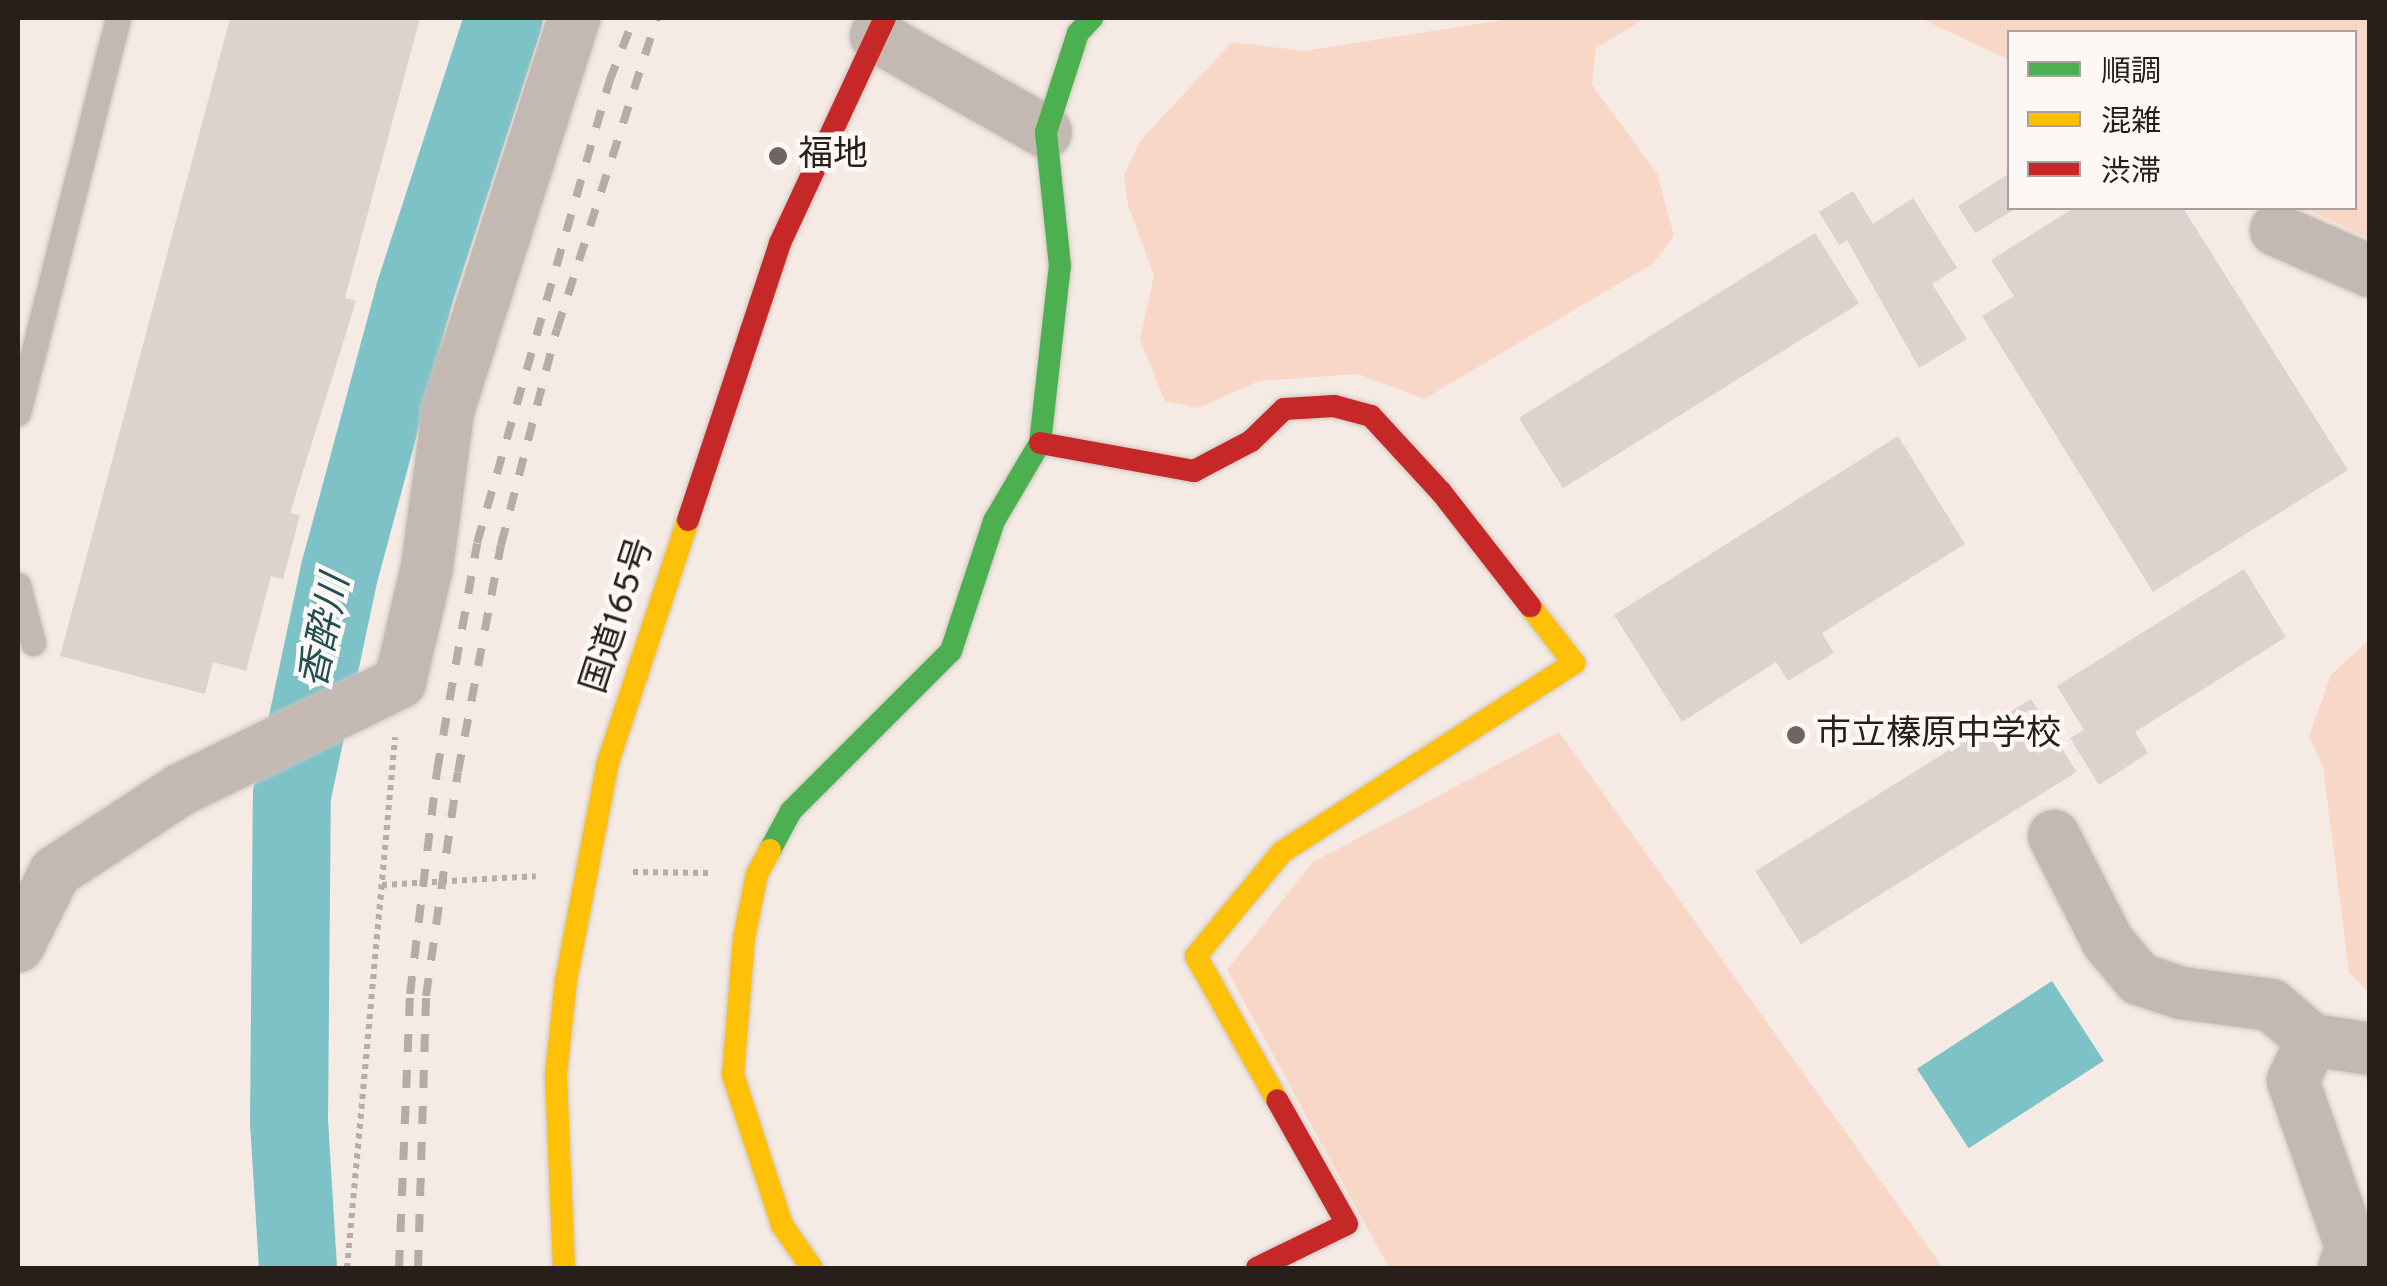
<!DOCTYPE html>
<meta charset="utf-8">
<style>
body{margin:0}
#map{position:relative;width:2387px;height:1286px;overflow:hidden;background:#f5eae4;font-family:Overpass,"Noto Sans JP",sans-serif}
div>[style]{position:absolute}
.green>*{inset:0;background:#f8d7c7}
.water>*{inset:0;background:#7dc2c7;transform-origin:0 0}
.river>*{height:78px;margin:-39px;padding:0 39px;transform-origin:39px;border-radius:39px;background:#7dc2c7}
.building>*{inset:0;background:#dcd3ce;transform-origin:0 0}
.path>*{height:6px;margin-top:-3px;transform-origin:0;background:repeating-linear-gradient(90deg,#b6ada8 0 5px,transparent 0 10px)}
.roads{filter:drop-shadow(0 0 2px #cec6c1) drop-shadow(0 0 2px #cec6c1)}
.lane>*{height:25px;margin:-12.5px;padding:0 12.5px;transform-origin:12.5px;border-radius:12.5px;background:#c3b8b2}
.street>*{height:52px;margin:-26px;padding:0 26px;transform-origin:26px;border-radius:26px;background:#c3b8b2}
.fast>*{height:22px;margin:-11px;padding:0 11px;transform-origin:11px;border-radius:11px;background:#4caf50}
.slow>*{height:22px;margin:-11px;padding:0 11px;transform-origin:11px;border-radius:11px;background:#ffc107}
.jam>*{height:22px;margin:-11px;padding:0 11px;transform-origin:11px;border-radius:11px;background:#c62828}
.rail>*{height:8px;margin-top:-4px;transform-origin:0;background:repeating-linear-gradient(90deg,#b4aca7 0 18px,transparent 0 36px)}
.dots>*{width:28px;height:28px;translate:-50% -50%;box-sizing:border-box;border:5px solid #fdf8f5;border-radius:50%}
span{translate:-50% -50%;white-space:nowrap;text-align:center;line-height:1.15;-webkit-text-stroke:9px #fdf8f5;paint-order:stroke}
.poi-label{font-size:35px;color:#281f1a}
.left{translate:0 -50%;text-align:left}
.street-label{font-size:35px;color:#281f1a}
.water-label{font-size:38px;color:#214f53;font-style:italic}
.frame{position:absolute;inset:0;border:20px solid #281f1a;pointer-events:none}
.legend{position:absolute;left:2007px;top:30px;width:350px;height:180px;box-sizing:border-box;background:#fdf8f5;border:2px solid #a8a19d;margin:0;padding:12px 18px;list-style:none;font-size:30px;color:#281f1a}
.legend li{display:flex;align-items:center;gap:20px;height:50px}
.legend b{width:50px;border:2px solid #a8a19d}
</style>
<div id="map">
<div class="green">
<div style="clip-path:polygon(1516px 18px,1646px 18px,1596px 48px,1592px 85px,1657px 173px,1674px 236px,1652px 264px,1424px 399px,1358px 374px,1259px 381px,1198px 408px,1165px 401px,1140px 339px,1154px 275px,1128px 206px,1124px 174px,1141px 140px,1232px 42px,1304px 51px)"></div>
<div style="clip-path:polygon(1920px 18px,2369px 18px,2369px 238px,2304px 208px,2354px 208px,2354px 32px,2010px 32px,2009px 60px)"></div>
<div style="clip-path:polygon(2369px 640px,2369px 993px,2349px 972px,2323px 766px,2309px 737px,2331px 675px)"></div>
<div style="clip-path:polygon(1559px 732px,1943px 1268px,1389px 1268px,1227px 970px,1313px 862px)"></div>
</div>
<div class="water">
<div style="left:2052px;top:981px;width:95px;height:161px;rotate:57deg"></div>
</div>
<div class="river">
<div style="left:298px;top:1268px;width:146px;rotate:-93.5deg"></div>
<div style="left:289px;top:1122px;width:327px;rotate:-89.5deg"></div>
<div style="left:292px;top:795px;width:230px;rotate:-78deg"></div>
<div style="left:340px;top:570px;width:285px;rotate:-74.9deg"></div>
<div style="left:414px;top:295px;width:291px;rotate:-72deg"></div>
</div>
<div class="building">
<div style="clip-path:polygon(230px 18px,420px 18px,345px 298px,356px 301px,290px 513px,300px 515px,283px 579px,271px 576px,246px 671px,213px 662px,205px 694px,60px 656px)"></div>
<div style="clip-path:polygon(2010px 173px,2010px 208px,2017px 208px,1975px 233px,1958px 206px)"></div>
<div style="clip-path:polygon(1853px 191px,1873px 224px,1913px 198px,1957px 268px,1932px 284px,1967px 339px,1919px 368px,1847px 240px,1839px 245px,1819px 212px)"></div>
<div style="clip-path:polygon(2074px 208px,2183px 208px,2348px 470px,2153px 592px,1982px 316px,2014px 296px,1991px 260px)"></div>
<div style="left:1815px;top:233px;width:83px;height:349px;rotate:58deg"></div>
<div style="clip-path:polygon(1898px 436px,1965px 544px,1822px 633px,1834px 653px,1788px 681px,1776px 662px,1682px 722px,1614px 615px)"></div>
<div style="clip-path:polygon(2244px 569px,2286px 637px,2135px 732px,2148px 753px,2099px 785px,2070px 738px,2084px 730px,2057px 686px)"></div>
<div style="left:2031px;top:699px;width:86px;height:325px;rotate:58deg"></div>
</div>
<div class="path">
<div style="left:633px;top:872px;width:78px;rotate:0.7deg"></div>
<div style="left:382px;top:885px;width:154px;rotate:-3.3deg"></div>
<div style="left:347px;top:1268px;width:533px;rotate:-84.83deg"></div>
</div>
<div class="roads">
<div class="lane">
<div style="left:18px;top:413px;width:407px;rotate:-75.8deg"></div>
<div style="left:18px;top:585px;width:60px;rotate:75.5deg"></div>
</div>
<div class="street">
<div style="left:876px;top:36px;width:195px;rotate:29.5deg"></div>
<div style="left:2276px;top:230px;width:103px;rotate:23.6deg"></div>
<div style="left:2054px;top:836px;width:119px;rotate:63deg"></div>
<div style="left:2108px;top:942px;width:48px;rotate:50deg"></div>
<div style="left:2139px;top:979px;width:44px;rotate:18.4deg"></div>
<div style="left:2181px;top:993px;width:91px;rotate:7.6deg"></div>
<div style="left:2271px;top:1005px;width:54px;rotate:40.5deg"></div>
<div style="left:2312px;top:1040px;width:59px;rotate:8.8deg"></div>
<div style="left:18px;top:946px;width:83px;rotate:-63.4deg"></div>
<div style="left:55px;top:872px;width:149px;rotate:-33.3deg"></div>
<div style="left:180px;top:790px;width:245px;rotate:-26.1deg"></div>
<div style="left:400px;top:682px;width:118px;rotate:-76.8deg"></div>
<div style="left:427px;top:567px;width:157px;rotate:-82.3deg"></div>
<div style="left:448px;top:411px;width:413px;rotate:-72.2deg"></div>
<div style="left:2312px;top:1040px;width:45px;rotate:114.9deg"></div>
<div style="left:2293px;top:1081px;width:176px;rotate:70.7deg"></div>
<div style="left:2351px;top:1247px;width:22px;rotate:108deg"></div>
</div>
<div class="fast">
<div style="left:770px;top:850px;width:44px;rotate:-61.7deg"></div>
<div style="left:791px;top:811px;width:226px;rotate:-45deg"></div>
<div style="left:951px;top:651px;width:137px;rotate:-71.7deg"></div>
<div style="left:994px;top:521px;width:91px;rotate:-59.5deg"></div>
<div style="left:1040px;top:443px;width:178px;rotate:-83.6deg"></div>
<div style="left:1060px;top:266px;width:135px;rotate:-96deg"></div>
<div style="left:1046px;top:132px;width:104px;rotate:-72.1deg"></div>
<div style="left:1078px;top:33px;width:21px;rotate:-47deg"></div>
</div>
<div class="slow">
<div style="left:770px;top:850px;width:27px;rotate:118deg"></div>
<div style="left:757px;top:874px;width:65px;rotate:101.5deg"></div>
<div style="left:744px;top:938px;width:137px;rotate:94.6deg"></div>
<div style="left:733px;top:1075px;width:158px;rotate:71.9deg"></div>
<div style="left:782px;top:1225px;width:52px;rotate:55.1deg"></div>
<div style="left:1277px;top:1100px;width:165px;rotate:-119.4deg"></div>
<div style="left:1196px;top:956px;width:135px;rotate:-50.4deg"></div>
<div style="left:1282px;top:852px;width:348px;rotate:-32.9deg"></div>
<div style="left:1574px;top:663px;width:72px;rotate:-127.7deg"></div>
<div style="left:564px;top:1268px;width:194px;rotate:-92.4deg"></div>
<div style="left:556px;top:1074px;width:95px;rotate:-83.9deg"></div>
<div style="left:566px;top:980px;width:222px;rotate:-79.1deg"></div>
<div style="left:608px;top:762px;width:255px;rotate:-71.7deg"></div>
</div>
<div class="jam">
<div style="left:1040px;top:443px;width:157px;rotate:10.3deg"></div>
<div style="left:1194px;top:471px;width:64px;rotate:-27.8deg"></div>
<div style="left:1251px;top:441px;width:46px;rotate:-44.1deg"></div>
<div style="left:1284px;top:409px;width:50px;rotate:-3.4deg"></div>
<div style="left:1334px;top:406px;width:38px;rotate:15deg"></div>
<div style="left:1371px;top:416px;width:103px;rotate:47.4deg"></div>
<div style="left:1441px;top:492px;width:145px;rotate:52deg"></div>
<div style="left:688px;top:520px;width:292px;rotate:-71.6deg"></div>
<div style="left:780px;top:243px;width:248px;rotate:-65deg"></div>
<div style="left:1257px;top:1268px;width:100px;rotate:-26.1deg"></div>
<div style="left:1347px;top:1224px;width:142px;rotate:-119.4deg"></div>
</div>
</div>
<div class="rail">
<div style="left:399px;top:1268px;width:274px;rotate:-87.7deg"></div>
<div style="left:410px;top:994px;width:225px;rotate:-83.1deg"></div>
<div style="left:437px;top:771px;width:231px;rotate:-80deg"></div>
<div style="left:477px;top:543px;width:480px;rotate:-74deg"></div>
<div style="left:609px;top:82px;width:69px;rotate:-68.7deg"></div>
<div style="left:418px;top:1268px;width:272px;rotate:-88.3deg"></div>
<div style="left:426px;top:996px;width:226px;rotate:-81.9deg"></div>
<div style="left:458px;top:772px;width:231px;rotate:-79.3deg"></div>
<div style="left:501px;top:545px;width:223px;rotate:-75.5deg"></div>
<div style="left:557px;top:329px;width:327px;rotate:-72.2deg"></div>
</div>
<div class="dots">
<div style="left:778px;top:156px;background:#706661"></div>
<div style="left:1796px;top:735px;background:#706661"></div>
</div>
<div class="poi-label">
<span class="left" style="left:798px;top:156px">福地</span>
<span class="left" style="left:1816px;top:735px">市立榛原中学校</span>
</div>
<div class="street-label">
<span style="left:619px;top:616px;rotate:-72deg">国道165号</span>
</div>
<div class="water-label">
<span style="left:327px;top:632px;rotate:-78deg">香酔川</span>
</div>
<div class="frame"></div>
<ul class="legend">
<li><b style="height:12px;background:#4caf50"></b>順調</li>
<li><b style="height:12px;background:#ffc107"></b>混雑</li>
<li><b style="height:12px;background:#c62828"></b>渋滞</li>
</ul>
</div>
